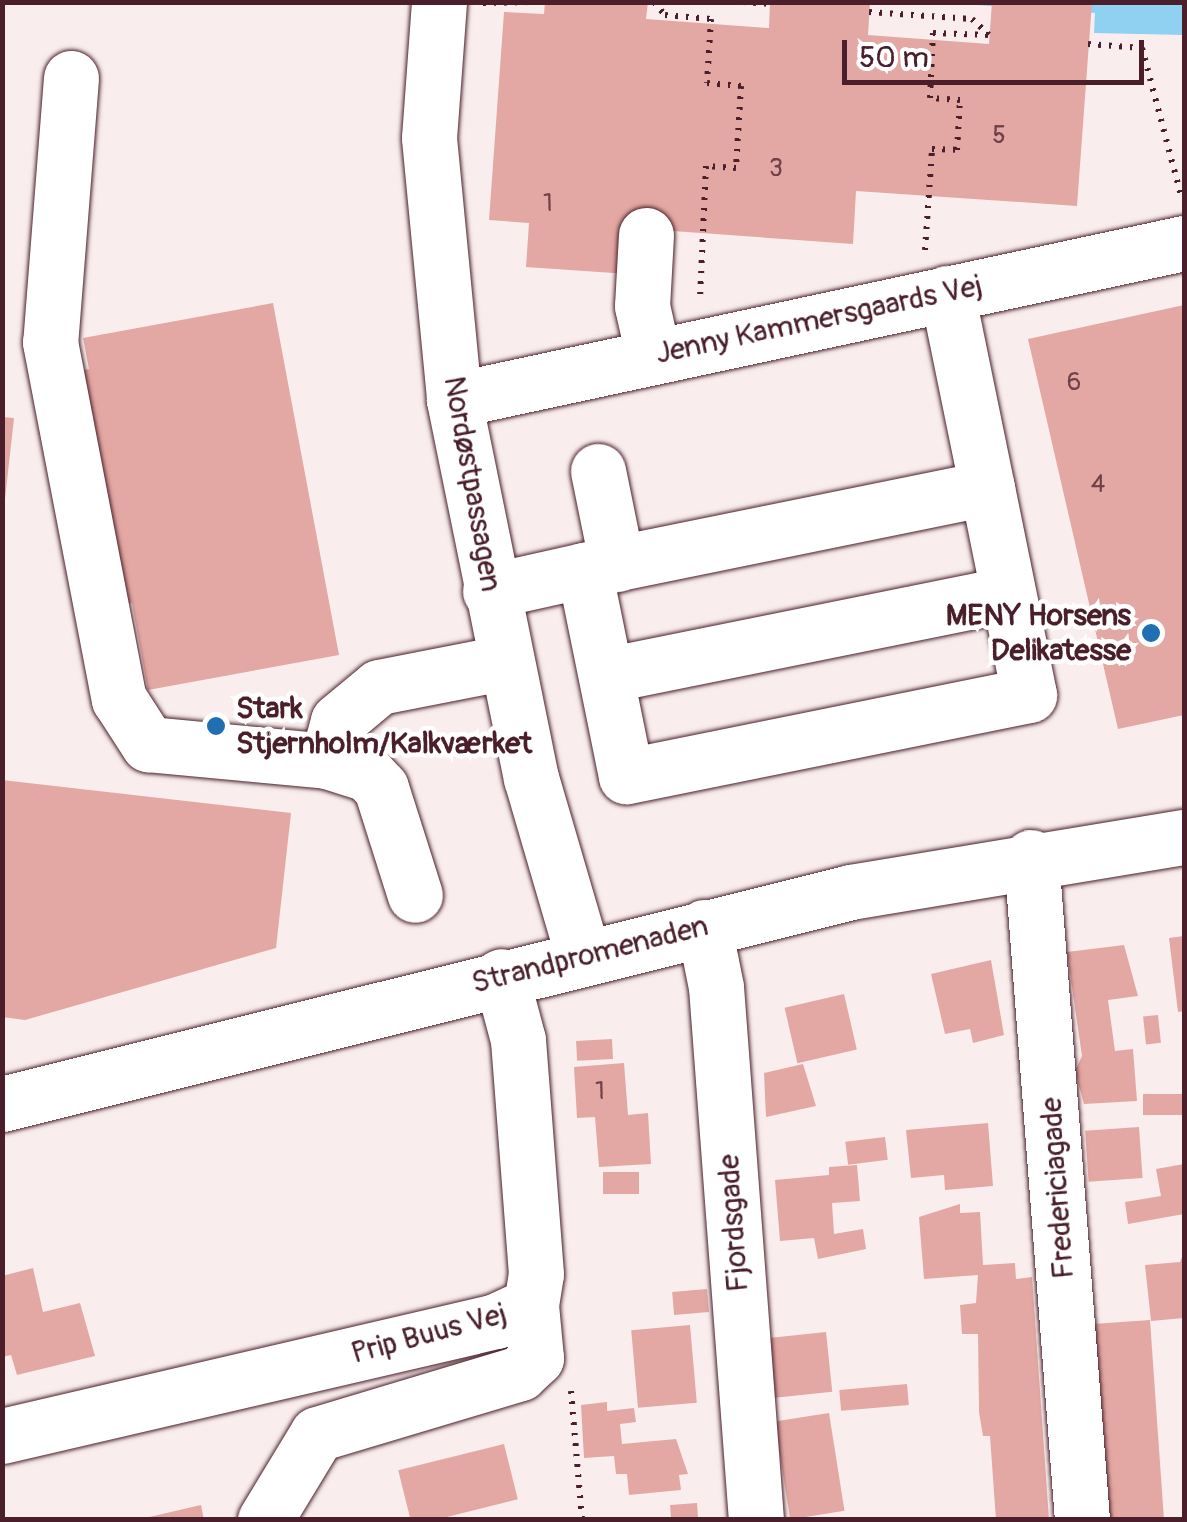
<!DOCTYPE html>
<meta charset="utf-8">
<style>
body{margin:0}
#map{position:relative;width:1187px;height:1522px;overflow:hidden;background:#f9eeed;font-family:Pangolin,sans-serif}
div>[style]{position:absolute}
.water>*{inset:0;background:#90d1f1}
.building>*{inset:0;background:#e3a8a3;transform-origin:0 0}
.path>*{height:6px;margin-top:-3px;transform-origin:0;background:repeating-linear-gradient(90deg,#4a1f2b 0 2.5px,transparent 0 10.5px)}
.roads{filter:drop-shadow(0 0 2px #4a1f2b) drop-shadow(0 0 2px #4a1f2b)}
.minor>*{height:55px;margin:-27.5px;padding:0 27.5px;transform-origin:27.5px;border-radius:27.5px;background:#fff}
.dots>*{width:28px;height:28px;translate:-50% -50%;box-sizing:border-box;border:5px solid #fff;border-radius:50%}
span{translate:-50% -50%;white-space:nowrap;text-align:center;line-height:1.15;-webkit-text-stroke:9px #fff;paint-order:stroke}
.number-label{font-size:25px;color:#704149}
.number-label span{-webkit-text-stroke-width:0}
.street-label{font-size:30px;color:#4a1f2b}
.poi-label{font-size:30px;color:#4a1f2b;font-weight:700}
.right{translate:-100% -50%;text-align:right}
.left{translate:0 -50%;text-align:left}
.frame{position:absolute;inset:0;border:5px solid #4a1f2b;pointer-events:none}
.scale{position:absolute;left:842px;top:40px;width:302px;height:45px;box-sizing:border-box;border:5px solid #4a1f2b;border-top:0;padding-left:12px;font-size:30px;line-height:35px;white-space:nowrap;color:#4a1f2b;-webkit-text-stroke:8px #fff;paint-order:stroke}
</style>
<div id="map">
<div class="water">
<div style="clip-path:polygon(947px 3px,1184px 3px,1184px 35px,1094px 33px,1095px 13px)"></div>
</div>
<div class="building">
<div style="clip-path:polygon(545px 2px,648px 2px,646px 19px,769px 28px,770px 2px,870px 2px,868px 35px,989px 44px,992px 2px,1092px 2px,1077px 206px,856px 191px,853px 244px,631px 228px,628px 274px,526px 267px,529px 223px,489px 220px,504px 12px,544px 14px)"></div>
<div style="clip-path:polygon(273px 303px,339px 655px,148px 690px,132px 603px,121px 605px,78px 371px,89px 369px,83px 338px)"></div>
<div style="clip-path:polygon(1184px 305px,1184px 715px,1118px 729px,1028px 339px)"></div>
<div style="clip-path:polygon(2px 417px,14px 418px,5px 499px,2px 499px)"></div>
<div style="clip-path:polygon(2px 780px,291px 813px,276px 948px,25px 1020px,2px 1017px)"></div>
<div style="clip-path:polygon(1184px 936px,1184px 1011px,1178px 1012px,1169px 938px)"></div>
<div style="clip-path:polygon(1124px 945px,1138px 996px,1108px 1000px,1115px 1051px,1133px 1049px,1137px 1101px,1084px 1104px,1075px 1071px,1082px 1056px,1067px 952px)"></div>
<div style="clip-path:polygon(991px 960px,1004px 1035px,973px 1043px,970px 1029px,945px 1034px,931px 974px)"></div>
<div style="left:844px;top:994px;width:57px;height:61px;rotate:77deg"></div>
<div style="left:1158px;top:1015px;width:28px;height:15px;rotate:84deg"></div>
<div style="left:612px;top:1039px;width:20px;height:36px;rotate:87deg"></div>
<div style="clip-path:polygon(624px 1063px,628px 1115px,648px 1113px,651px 1164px,599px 1167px,595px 1117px,577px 1118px,574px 1067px)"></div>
<div style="clip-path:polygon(803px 1064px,816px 1106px,766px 1117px,764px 1073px)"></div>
<div style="left:1184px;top:1094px;width:21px;height:41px;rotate:90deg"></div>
<div style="clip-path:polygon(988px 1123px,993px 1186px,945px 1190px,944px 1175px,911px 1178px,906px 1130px)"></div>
<div style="left:1139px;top:1127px;width:51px;height:54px;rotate:86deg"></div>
<div style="left:885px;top:1137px;width:23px;height:40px;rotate:83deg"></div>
<div style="clip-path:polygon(1184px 1164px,1184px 1214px,1128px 1224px,1125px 1202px,1161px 1196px,1156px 1169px)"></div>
<div style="clip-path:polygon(857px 1165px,860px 1201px,832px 1203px,834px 1234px,863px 1229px,866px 1249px,818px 1259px,814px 1238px,780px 1241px,775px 1180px,829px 1175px,829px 1167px)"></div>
<div style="left:639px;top:1172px;width:22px;height:36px;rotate:90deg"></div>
<div style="clip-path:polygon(960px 1204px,960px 1213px,980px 1212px,983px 1265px,1015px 1263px,1016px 1279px,1032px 1277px,1049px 1520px,996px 1520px,990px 1436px,983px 1436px,979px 1412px,978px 1334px,962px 1334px,960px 1305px,976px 1303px,978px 1275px,924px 1279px,919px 1217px)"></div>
<div style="clip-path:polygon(1184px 1252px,1184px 1318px,1151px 1321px,1145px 1265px,1180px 1262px)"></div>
<div style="clip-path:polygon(33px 1268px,43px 1312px,80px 1303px,95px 1356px,17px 1375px,11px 1355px,2px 1357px,2px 1276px)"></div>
<div style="left:707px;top:1289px;width:23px;height:35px;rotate:85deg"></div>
<div style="left:1150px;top:1320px;width:201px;height:57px;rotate:86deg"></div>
<div style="left:690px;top:1325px;width:78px;height:59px;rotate:85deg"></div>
<div style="left:826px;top:1332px;width:60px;height:60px;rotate:84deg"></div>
<div style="left:907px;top:1384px;width:21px;height:68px;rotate:85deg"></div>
<div style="clip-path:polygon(607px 1402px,607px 1411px,634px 1408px,636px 1422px,620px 1424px,622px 1444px,676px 1439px,688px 1474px,679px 1475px,681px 1490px,629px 1495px,627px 1474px,616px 1474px,614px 1456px,584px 1458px,581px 1405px)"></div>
<div style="left:829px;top:1413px;width:99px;height:55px;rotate:81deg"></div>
<div style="left:504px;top:1444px;width:57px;height:109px;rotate:76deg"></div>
<div style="left:697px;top:1503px;width:16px;height:27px;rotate:86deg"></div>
<div style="clip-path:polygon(201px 1505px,204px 1520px,146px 1520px,145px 1518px)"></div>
</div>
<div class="path">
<div style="left:654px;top:2px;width:17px;rotate:50deg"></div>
<div style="left:665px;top:15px;width:46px;rotate:5deg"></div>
<div style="left:711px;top:19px;width:64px;rotate:93.6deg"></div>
<div style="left:707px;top:83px;width:34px;rotate:5deg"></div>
<div style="left:741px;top:86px;width:82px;rotate:93.5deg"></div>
<div style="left:736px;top:168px;width:30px;rotate:-176deg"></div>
<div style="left:706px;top:166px;width:133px;rotate:92.6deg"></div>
<div style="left:743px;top:2px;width:27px;rotate:4deg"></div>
<div style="left:483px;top:3px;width:46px;rotate:-1.2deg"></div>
<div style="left:869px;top:12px;width:103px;rotate:3.9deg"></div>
<div style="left:972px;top:19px;width:23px;rotate:43deg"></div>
<div style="left:1088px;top:44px;width:54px;rotate:4.2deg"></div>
<div style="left:1142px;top:48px;width:156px;rotate:75.2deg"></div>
<div style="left:925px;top:250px;width:101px;rotate:-86deg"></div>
<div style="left:932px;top:149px;width:25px;rotate:2deg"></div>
<div style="left:957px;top:150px;width:50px;rotate:-86.6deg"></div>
<div style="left:960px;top:100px;width:30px;rotate:-176deg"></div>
<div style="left:930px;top:98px;width:65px;rotate:-87.4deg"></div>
<div style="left:933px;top:33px;width:57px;rotate:2deg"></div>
<div style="left:571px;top:1391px;width:129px;rotate:85.1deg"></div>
</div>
<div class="roads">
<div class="minor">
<div style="left:439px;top:2px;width:136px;rotate:94.2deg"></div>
<div style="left:429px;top:138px;width:263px;rotate:84.5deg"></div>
<div style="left:454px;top:400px;width:386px;rotate:78.5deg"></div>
<div style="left:531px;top:778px;width:185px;rotate:73.7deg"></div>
<div style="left:71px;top:78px;width:265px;rotate:94.5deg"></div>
<div style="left:50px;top:342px;width:364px;rotate:79.1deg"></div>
<div style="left:119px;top:699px;width:54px;rotate:57.2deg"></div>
<div style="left:148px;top:744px;width:180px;rotate:5.4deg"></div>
<div style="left:327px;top:761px;width:41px;rotate:-74.6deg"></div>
<div style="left:338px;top:721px;width:53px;rotate:-39.7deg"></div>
<div style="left:379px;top:687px;width:129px;rotate:-11.1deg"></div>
<div style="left:646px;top:235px;width:71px;rotate:93.2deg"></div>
<div style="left:642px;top:306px;width:50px;rotate:77.3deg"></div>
<div style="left:947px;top:293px;width:199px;rotate:78.4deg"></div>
<div style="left:454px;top:400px;width:747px;rotate:-12.14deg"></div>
<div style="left:598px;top:471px;width:95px;rotate:78.5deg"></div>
<div style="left:987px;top:488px;width:211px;rotate:78.5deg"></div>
<div style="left:1029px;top:695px;width:411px;rotate:168.6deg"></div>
<div style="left:626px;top:776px;width:210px;rotate:-101.5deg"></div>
<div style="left:584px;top:570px;width:411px;rotate:-11.5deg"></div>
<div style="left:490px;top:591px;width:96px;rotate:-12.6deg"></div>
<div style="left:606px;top:675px;width:410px;rotate:-11.4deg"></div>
<div style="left:327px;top:761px;width:43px;rotate:17.6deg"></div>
<div style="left:368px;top:774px;width:19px;rotate:47deg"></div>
<div style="left:381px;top:788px;width:112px;rotate:72.4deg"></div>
<div style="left:1031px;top:857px;width:665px;rotate:85.6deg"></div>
<div style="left:704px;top:927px;width:61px;rotate:78.7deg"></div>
<div style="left:716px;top:987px;width:534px;rotate:85.71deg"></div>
<div style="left:2px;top:1104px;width:875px;rotate:-14.02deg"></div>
<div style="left:851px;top:892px;width:338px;rotate:-9.4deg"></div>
<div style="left:2px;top:1436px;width:507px;rotate:-13.1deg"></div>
<div style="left:496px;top:1321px;width:38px;rotate:-25deg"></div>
<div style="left:531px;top:1305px;width:31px;rotate:-81deg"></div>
<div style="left:536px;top:1274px;width:235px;rotate:-94.4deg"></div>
<div style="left:518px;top:1040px;width:66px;rotate:-104.9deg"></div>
<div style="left:265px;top:1520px;width:100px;rotate:-58.8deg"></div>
<div style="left:317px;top:1434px;width:212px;rotate:-16.7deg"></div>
<div style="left:520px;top:1373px;width:22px;rotate:-43deg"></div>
<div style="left:536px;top:1358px;width:53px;rotate:-95.4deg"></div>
</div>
</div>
<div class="dots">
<div style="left:1151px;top:633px;background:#1f6fb2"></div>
<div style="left:216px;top:726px;background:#1f6fb2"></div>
</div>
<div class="number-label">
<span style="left:999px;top:136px">5</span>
<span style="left:776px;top:169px">3</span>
<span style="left:548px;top:204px">1</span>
<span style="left:1074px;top:383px">6</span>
<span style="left:1098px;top:485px">4</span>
<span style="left:600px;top:1092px">1</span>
</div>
<div class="street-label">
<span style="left:819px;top:320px;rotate:-12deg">Jenny Kammersgaards Vej</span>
<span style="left:472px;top:484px;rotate:80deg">Nordøstpassagen</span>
<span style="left:590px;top:955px;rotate:-14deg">Strandpromenaden</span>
<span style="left:1058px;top:1188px;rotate:-94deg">Fredericiagade</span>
<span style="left:734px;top:1223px;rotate:-94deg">Fjordsgade</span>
<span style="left:429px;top:1334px;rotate:-15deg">Prip Buus Vej</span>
</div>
<div class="poi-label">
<span class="right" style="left:1131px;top:633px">MENY Horsens<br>Delikatesse</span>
<span class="left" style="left:236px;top:726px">Stark<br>Stjernholm/Kalkværket</span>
</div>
<div class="frame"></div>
<div class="scale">50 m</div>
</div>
